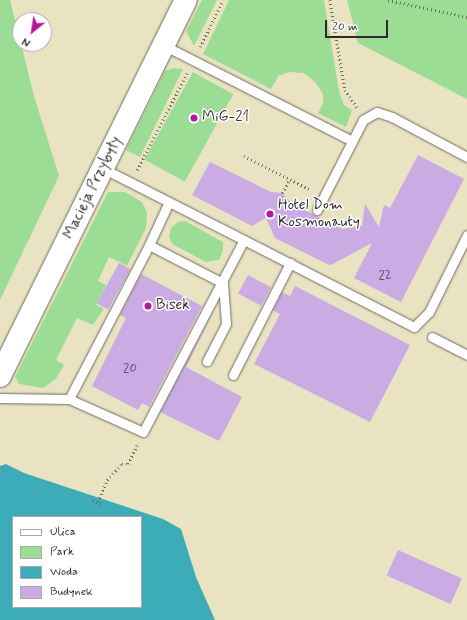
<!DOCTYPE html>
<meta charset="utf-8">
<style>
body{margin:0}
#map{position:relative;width:467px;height:620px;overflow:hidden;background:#eae3c2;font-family:Mynerve,sans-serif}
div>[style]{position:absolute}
.green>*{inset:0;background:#9bdd95;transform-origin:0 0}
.water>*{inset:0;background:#3dacb9}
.building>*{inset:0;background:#cbabe4;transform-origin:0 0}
.path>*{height:2.5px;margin-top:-1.25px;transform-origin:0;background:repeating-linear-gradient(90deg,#6e6b60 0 1px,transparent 0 4px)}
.roads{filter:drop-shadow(0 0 1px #6e6b60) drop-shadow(0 0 1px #6e6b60)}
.service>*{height:9px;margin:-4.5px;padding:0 4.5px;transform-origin:4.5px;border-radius:4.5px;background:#fff}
.tertiary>*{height:22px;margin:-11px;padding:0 11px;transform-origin:11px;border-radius:11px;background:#fff}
.dots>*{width:11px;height:11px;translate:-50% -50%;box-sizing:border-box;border:2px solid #fff;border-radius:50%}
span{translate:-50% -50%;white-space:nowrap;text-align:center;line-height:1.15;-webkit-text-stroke:3px #fff;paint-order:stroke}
.number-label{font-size:13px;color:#534b59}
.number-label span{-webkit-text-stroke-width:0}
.poi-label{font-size:15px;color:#2b2b2b}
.left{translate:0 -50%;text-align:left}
.street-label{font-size:15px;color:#2b2b2b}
.legend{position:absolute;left:12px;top:516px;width:130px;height:92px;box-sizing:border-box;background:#fff;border:1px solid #aaa;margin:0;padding:5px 7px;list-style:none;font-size:12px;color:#2b2b2b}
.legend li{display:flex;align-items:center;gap:8px;height:20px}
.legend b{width:20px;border:1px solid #aaa}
.north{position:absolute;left:12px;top:12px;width:40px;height:40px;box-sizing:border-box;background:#fff;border:1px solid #aaa;border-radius:50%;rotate:210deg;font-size:11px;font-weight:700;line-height:16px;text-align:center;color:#2b2b2b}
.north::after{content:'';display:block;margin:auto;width:14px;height:18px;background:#b5179e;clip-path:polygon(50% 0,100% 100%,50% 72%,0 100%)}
.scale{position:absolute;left:325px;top:20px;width:63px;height:18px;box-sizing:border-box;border:2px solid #2b2b2b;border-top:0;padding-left:5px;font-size:12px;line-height:14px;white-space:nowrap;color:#2b2b2b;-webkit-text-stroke:3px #fff;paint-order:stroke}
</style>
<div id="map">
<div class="green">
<div style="clip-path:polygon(0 0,10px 0,34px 96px,59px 176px,0 300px)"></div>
<div style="clip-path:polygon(202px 0,217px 0,194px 46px,186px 31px)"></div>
<div style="clip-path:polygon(229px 0,324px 0,339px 91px,344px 105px,352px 110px,346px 127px,318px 113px,323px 103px,323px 94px,316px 83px,304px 73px,289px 72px,278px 76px,271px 89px,203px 54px)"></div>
<div style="clip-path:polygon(347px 0,467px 0,467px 99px,358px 43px)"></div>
<div style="clip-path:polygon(173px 68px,183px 69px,140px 157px,126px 150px,165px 71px)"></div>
<div style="left:193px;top:72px;width:46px;height:100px;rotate:29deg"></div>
<div style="clip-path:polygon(108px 192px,125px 192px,142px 202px,147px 213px,146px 228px,127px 266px,109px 257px,98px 281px,106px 285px,96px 305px,104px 309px,93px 325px,77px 318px,56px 360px,64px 365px,56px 379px,43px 388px,19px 384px,15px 377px)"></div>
<div style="clip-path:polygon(185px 221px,223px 242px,223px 251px,219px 260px,206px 262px,172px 244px,169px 237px,171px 228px,178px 222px)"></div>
</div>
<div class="water">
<div style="clip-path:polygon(evenodd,6px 464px,24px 473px,163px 519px,181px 529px,196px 577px,215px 620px,0 620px,0 466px,6px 464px,13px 517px,141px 517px,141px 607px,13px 607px,13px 517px)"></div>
</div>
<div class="building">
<div style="clip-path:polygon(418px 155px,464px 179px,401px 302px,354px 278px,372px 243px,331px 265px,327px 264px,275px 238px,266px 218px,252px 226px,192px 195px,210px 162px,271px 192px,282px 193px,291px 203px,342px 229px,362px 226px,365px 204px,379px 227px,384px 205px,390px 208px)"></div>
<div style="left:119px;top:263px;width:13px;height:46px;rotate:29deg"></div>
<div style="clip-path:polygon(141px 274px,202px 306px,149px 407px,142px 403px,138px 410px,92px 386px,126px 318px,120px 315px)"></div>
<div style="left:248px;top:275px;width:26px;height:21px;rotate:28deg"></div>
<div style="clip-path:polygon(295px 286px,410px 345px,370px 422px,254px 364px,280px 314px,273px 310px,282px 292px,290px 296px)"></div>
<div style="clip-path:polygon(213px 312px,186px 367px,242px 397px,219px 441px,160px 412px)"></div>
<div style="left:398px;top:550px;width:70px;height:28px;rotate:24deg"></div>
</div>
<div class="path">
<div style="left:330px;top:0;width:91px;rotate:80.5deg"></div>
<div style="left:345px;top:90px;width:21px;rotate:55deg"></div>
<div style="left:388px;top:0;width:81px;rotate:12.1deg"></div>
<div style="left:200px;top:47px;width:52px;rotate:-63.9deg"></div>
<div style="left:244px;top:156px;width:75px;rotate:26.9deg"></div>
<div style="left:137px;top:170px;width:109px;rotate:-62.7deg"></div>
<div style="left:282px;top:193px;width:16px;rotate:-60deg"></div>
<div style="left:93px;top:500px;width:10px;rotate:24deg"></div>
<div style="left:98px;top:502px;width:24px;rotate:-68deg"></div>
<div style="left:107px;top:480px;width:22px;rotate:-47deg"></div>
<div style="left:122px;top:464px;width:6px"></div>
<div style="left:128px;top:464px;width:21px;rotate:-65deg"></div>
</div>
<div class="roads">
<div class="service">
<div style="left:165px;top:46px;width:210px;rotate:26.9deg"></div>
<div style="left:317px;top:210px;width:101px;rotate:-62.9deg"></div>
<div style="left:363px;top:120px;width:16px;rotate:-30deg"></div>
<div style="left:377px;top:112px;width:16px;rotate:18deg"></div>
<div style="left:392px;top:117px;width:85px;rotate:28.1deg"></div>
<div style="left:244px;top:240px;width:191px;rotate:27.1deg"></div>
<div style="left:414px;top:327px;width:21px;rotate:-45deg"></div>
<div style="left:429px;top:312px;width:86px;rotate:-63.7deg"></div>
<div style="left:149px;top:245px;width:83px;rotate:27.2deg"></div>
<div style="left:223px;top:283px;width:41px;rotate:85.8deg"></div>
<div style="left:226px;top:324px;width:42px;rotate:117.2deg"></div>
<div style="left:432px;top:337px;width:39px;rotate:27deg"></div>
<div style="left:233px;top:375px;width:126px;rotate:-63deg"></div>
<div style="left:0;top:398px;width:69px;rotate:0.8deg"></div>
<div style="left:69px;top:399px;width:81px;rotate:24deg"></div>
<div style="left:143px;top:432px;width:217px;rotate:-62.3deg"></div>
<div style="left:244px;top:240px;width:159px;rotate:-153.1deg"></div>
<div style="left:69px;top:399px;width:174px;rotate:-62.5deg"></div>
<div style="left:149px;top:245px;width:47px;rotate:-65.1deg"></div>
</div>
<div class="tertiary">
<div style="left:0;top:376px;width:419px;rotate:-63.7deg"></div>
</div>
</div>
<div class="dots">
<div style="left:194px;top:118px;background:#b5179e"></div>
<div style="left:270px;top:214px;background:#b5179e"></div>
<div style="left:148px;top:306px;background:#b5179e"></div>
</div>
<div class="number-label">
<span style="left:385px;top:276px">22</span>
<span style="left:130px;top:369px">20</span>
</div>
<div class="poi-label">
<span class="left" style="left:202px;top:118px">MiG-21</span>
<span class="left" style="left:278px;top:214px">Hotel Dom<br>Kosmonauty</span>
<span class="left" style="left:156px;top:306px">Bisek</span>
</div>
<div class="street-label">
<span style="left:93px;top:188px;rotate:-64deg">Macieja Przybyły</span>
</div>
<ul class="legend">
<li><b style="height:5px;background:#fff"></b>Ulica</li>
<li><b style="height:11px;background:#9bdd95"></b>Park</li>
<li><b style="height:11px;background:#3dacb9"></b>Woda</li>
<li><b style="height:11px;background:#cbabe4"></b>Budynek</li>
</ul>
<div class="north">N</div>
<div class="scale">20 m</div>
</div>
